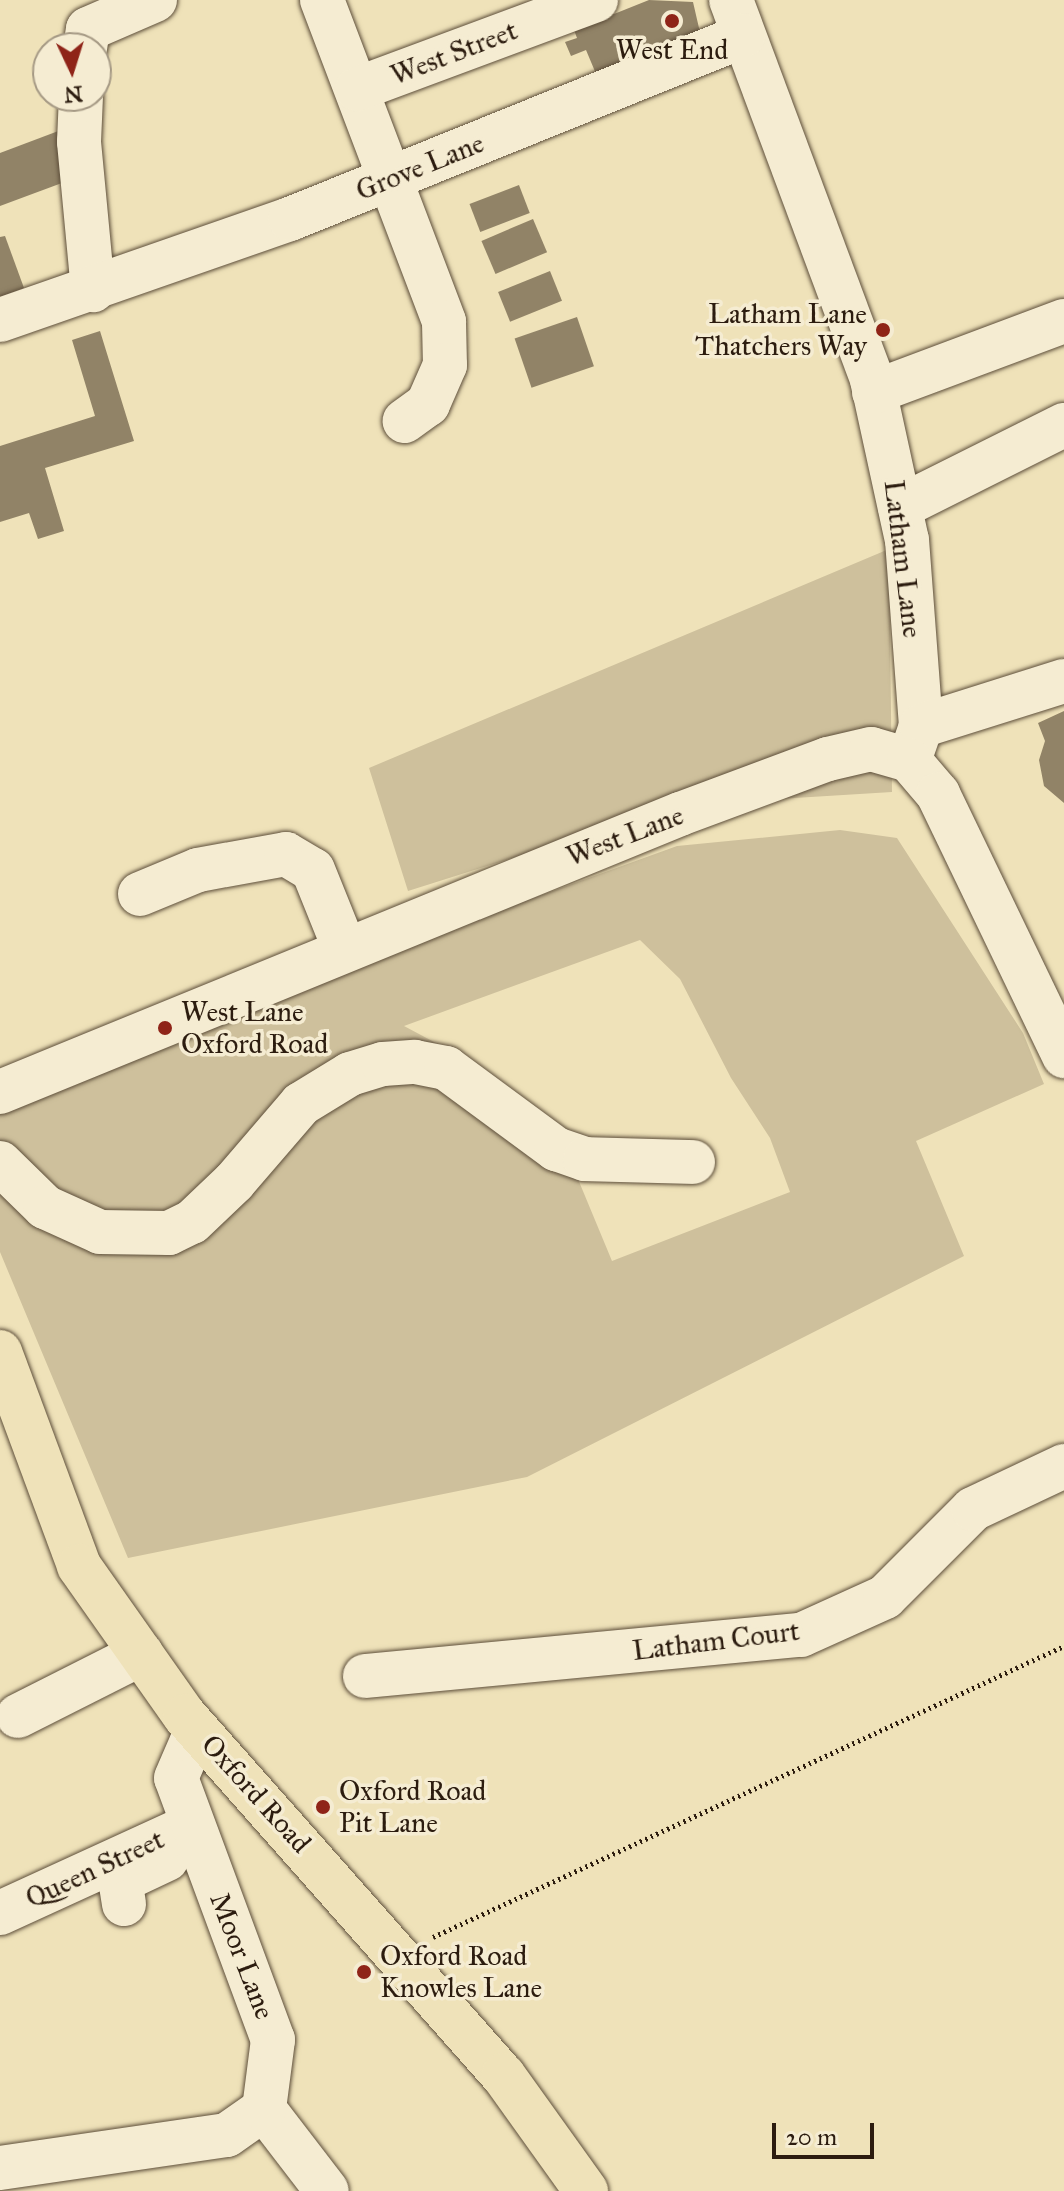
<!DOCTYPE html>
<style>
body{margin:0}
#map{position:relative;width:1064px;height:2191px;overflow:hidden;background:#efe2b9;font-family:"IM FELL Great Primer",serif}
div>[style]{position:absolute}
.green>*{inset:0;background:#cec09c}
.building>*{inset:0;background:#918367;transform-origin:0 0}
.path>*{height:5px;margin-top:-2.5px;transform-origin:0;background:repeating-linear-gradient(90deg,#2c1c0f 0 2px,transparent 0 6px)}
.roads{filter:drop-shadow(0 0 2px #5d4e3a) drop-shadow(0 0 2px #5d4e3a)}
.minor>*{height:44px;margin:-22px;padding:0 22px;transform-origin:22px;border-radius:22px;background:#f5ecd2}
.major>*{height:44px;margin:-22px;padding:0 22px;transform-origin:22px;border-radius:22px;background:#efe2b9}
.dots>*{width:22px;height:22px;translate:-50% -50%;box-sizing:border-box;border:4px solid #f5ecd2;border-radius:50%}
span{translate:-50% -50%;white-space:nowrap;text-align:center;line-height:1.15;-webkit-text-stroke:7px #f5ecd2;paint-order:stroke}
.poi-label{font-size:28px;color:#2c1c0f}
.right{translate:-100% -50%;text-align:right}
.left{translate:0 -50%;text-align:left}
.street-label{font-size:28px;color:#2c1c0f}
.north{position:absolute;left:32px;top:32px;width:80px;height:80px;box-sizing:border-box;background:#f5ecd2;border:2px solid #a59984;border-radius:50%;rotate:176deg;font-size:22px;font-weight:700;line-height:32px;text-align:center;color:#2c1c0f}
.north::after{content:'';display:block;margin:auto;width:28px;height:36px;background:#8f2418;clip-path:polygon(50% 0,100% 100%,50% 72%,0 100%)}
.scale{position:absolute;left:772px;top:2123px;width:102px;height:36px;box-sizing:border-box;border:4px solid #2c1c0f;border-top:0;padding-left:10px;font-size:24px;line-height:28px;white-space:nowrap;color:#2c1c0f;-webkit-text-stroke:6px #f5ecd2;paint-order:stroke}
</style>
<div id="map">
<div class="green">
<div style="clip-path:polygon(889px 549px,892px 792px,679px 805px,408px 891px,369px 768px)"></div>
<div style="clip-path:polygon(evenodd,840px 830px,897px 838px,1023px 1033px,1044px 1084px,916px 1141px,964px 1256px,527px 1477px,128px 1558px,0 1252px,0 1109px,141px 1040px,677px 846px,840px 830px,640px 940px,680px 979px,731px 1078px,770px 1138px,790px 1192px,612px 1261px,568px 1155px,479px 1066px,404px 1026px,640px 940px)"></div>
</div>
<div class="building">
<div style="clip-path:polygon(649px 0,693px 2px,702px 41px,599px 81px,586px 50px,571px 56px,565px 42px,577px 38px,574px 30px)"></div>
<div style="clip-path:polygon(61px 130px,78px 177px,0 206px,0 153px)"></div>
<div style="left:519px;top:185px;width:30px;height:53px;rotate:69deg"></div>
<div style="left:533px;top:219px;width:36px;height:56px;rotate:67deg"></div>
<div style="clip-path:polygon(5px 236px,24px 288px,0 297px,0 237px)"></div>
<div style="left:550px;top:271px;width:32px;height:56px;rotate:68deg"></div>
<div style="left:577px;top:317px;width:52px;height:66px;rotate:71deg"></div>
<div style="clip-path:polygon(100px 331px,134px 441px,45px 468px,64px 531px,38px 539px,29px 513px,0 522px,0 446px,95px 416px,72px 340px)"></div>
<div style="clip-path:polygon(1064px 711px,1064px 803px,1044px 786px,1039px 760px,1045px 741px,1038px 723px)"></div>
</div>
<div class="path">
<div style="left:433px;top:1937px;width:695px;rotate:-24.76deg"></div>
</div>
<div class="roads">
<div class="minor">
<div style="left:322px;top:0;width:344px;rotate:69.2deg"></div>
<div style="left:444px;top:322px;width:43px;rotate:88.7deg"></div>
<div style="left:445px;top:365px;width:43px;rotate:113.6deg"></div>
<div style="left:428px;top:404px;width:29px;rotate:144deg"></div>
<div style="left:731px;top:0;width:405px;rotate:69.6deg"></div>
<div style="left:872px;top:380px;width:164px;rotate:77.7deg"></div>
<div style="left:907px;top:540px;width:187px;rotate:85.7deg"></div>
<div style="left:921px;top:726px;width:36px;rotate:109deg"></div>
<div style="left:85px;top:48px;width:19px;rotate:-81deg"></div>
<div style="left:88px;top:29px;width:73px;rotate:-23.4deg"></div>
<div style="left:357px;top:89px;width:255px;rotate:-20.4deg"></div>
<div style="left:81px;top:96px;width:46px;rotate:92.5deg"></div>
<div style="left:79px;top:142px;width:149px;rotate:84.6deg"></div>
<div style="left:0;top:320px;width:307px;rotate:-19.2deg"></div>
<div style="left:290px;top:219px;width:489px;rotate:-22deg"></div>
<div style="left:874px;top:392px;width:203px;rotate:-20.5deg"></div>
<div style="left:900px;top:507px;width:183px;rotate:-26.6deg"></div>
<div style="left:921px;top:726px;width:150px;rotate:-17.5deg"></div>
<div style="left:140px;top:894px;width:63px;rotate:-22.5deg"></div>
<div style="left:198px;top:870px;width:89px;rotate:-10.3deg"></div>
<div style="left:286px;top:854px;width:31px;rotate:31deg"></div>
<div style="left:313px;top:870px;width:83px;rotate:68.1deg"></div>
<div style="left:0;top:1092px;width:735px;rotate:-22.24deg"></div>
<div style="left:680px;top:814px;width:158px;rotate:-20.4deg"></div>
<div style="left:828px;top:759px;width:44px;rotate:-13.1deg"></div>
<div style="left:871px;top:749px;width:40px;rotate:16deg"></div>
<div style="left:909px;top:760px;width:45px;rotate:49.5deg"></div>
<div style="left:938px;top:794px;width:291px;rotate:64.3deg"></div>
<div style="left:0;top:1163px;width:63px;rotate:44.4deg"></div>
<div style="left:45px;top:1207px;width:60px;rotate:24.4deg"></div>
<div style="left:100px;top:1232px;width:69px;rotate:0.8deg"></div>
<div style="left:169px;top:1233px;width:25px;rotate:-26deg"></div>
<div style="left:192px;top:1222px;width:58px;rotate:-43.6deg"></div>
<div style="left:234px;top:1182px;width:103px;rotate:-49.3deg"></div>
<div style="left:301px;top:1104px;width:57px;rotate:-31.5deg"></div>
<div style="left:350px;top:1074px;width:34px;rotate:-17deg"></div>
<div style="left:383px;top:1064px;width:32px;rotate:-4deg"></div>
<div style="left:415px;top:1062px;width:32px;rotate:11deg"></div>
<div style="left:446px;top:1068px;width:137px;rotate:36.4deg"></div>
<div style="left:556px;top:1149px;width:31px;rotate:19deg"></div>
<div style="left:585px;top:1159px;width:108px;rotate:1.6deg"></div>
<div style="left:365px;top:1676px;width:438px;rotate:-5.4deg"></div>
<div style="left:801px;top:1635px;width:92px;rotate:-24.3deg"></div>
<div style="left:885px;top:1597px;width:124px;rotate:-45deg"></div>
<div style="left:973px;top:1509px;width:101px;rotate:-25.3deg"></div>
<div style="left:18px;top:1716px;width:138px;rotate:-26.8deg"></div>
<div style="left:124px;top:1904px;width:19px;rotate:-99deg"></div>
<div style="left:121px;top:1885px;width:9px;rotate:-49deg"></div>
<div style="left:127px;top:1878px;width:44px;rotate:-25.4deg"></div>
<div style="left:0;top:1913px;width:209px;rotate:-24.6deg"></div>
<div style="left:264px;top:2109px;width:103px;rotate:52.5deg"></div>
<div style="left:0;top:2168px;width:229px;rotate:-8.3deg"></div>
<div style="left:227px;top:2135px;width:45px;rotate:-35.1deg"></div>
<div style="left:264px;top:2109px;width:70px;rotate:-82.6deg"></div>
<div style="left:273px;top:2040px;width:279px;rotate:-110.3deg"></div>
<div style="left:176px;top:1778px;width:40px;rotate:-66.6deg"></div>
<div style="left:192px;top:1741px;width:11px;rotate:-38deg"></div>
</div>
<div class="major">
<div style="left:0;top:1352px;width:228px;rotate:69.7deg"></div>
<div style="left:79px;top:1566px;width:184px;rotate:54.8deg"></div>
<div style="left:185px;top:1716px;width:480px;rotate:48.5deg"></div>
<div style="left:503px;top:2075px;width:143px;rotate:54.4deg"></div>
</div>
</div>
<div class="dots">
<div style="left:672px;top:21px;background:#8f2418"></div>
<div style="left:883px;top:330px;background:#8f2418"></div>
<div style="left:165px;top:1028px;background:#8f2418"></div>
<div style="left:323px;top:1807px;background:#8f2418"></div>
<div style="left:364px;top:1972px;background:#8f2418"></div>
</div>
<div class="poi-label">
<span style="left:672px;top:50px">West End</span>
<span class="right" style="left:867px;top:330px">Latham Lane<br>Thatchers Way</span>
<span class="left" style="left:181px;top:1028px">West Lane<br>Oxford Road</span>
<span class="left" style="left:339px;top:1807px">Oxford Road<br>Pit Lane</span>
<span class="left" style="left:380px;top:1972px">Oxford Road<br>Knowles Lane</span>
</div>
<div class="street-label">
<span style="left:454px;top:53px;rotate:-21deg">West Street</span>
<span style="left:420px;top:167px;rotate:-22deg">Grove Lane</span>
<span style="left:903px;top:559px;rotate:83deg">Latham Lane</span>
<span style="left:625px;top:836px;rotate:-21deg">West Lane</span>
<span style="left:716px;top:1641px;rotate:-7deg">Latham Court</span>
<span style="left:256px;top:1794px;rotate:48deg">Oxford Road</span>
<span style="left:95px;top:1869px;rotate:-25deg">Queen Street</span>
<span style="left:242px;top:1956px;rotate:69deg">Moor Lane</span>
</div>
<div class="north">N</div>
<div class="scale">20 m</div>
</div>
